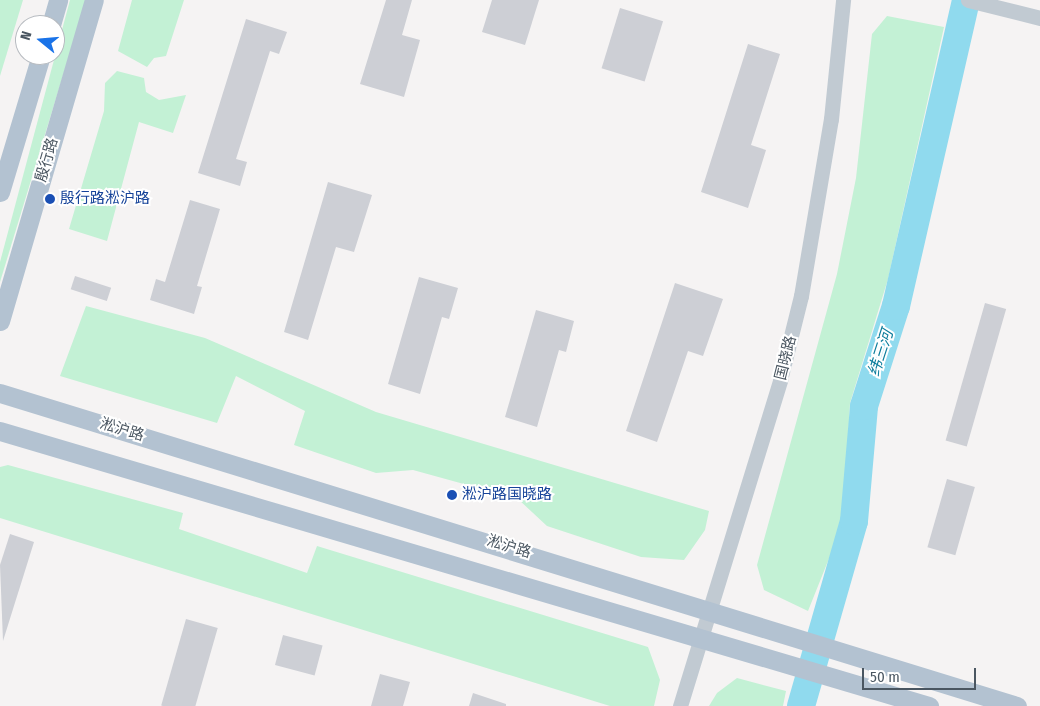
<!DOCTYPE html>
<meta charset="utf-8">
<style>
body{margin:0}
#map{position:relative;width:1040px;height:706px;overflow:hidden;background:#f5f3f3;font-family:"Fira Sans Condensed","Noto Sans SC",sans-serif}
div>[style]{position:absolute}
.green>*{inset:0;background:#c3f1d5}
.river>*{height:28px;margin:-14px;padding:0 14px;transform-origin:14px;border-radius:14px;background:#90daee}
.building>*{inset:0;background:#cdcfd5;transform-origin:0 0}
.minor>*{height:15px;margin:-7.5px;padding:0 7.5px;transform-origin:7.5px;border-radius:7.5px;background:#c1cad2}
.major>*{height:19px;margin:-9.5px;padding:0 9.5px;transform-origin:9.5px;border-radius:9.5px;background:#b3c2d1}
.dots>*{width:14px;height:14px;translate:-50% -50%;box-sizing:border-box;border:2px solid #fff;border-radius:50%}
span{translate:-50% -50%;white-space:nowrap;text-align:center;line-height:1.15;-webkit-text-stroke:4px #fff;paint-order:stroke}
.street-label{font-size:15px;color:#4a5661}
.transit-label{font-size:15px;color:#164399}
.left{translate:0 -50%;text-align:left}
.water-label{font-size:16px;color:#0c7c9b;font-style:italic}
.north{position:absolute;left:15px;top:15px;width:50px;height:50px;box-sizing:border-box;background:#fff;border:1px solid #b7bbc0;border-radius:50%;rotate:287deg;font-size:14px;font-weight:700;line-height:20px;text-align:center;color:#4a5661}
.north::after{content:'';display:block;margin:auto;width:18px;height:22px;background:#1a73e8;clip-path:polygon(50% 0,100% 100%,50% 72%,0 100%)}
.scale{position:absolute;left:862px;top:668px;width:114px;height:22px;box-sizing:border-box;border:2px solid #4a5661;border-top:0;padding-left:6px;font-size:15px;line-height:18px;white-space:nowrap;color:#4a5661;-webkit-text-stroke:4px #fff;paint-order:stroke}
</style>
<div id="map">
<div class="green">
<div style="clip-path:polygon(0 0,23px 0,0 76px)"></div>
<div style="clip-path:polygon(70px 0,86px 0,0 282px,0 262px)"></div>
<div style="clip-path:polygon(132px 0,184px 0,166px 56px,154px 58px,147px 67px,118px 51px)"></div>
<div style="clip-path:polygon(887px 16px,944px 27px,888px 279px,850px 403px,844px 521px,808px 611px,764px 590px,757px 565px,837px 274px,856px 178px,872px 34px)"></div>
<div style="clip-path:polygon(117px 71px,144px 78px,146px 92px,159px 100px,186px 95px,173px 133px,139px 122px,107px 241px,69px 229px,104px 111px,105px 83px)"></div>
<div style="clip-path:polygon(86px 306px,205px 338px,376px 412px,709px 511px,705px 530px,684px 560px,641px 557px,547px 526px,518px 499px,413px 470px,376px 473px,294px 445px,305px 411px,236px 376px,217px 423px,60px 376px)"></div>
<div style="clip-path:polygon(8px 465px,183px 513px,179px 529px,307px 573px,317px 546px,648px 647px,660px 680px,654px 706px,610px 706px,0 518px,0 467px)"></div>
<div style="clip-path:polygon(737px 678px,786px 691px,783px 706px,709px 706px,717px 693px)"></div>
</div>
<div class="river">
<div style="left:801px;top:706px;width:192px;rotate:-74deg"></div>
<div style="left:854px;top:521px;width:115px;rotate:-85deg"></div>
<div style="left:864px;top:406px;width:105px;rotate:-72.3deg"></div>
<div style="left:896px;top:306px;width:314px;rotate:-77.1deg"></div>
</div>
<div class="building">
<div style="clip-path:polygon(386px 0,412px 0,402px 35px,420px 40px,404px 97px,360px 84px)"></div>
<div style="clip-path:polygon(492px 0,539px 0,525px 45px,482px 32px)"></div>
<div style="left:620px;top:8px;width:45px;height:63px;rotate:17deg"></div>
<div style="clip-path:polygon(246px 19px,287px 32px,279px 54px,270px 51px,236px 159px,247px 162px,240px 186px,198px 173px)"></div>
<div style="clip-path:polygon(748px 44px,780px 54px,751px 145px,766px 150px,748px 208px,701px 192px)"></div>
<div style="clip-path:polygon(328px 182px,372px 195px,354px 252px,336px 247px,308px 340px,284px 332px)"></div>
<div style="clip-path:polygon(190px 200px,220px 209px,197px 286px,202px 287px,194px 314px,150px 300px,156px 279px,165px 282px)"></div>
<div style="left:75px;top:276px;width:38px;height:14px;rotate:18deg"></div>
<div style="clip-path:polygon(419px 277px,458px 288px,449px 319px,442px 317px,420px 394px,388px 384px)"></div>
<div style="clip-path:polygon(675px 283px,723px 299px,703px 356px,688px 351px,657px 442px,626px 431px)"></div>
<div style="left:985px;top:303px;width:22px;height:143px;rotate:16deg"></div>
<div style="clip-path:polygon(536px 310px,574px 321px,566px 352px,559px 350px,537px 427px,505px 417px)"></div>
<div style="left:947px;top:479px;width:29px;height:71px;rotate:16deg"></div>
<div style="clip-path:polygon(10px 534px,34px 542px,3px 641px,0 565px)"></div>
<div style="left:186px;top:619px;width:33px;height:90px;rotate:16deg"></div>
<div style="left:283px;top:635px;width:41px;height:31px;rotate:15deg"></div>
<div style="clip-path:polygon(380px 674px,410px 682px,403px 706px,371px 706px)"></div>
<div style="clip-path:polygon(473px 693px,506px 704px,506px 706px,469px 706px)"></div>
</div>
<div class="minor">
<div style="left:968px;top:0;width:74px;rotate:14deg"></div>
<div style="left:680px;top:706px;width:341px;rotate:-72.9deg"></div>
<div style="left:780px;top:380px;width:87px;rotate:-76deg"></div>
<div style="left:801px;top:296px;width:180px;rotate:-80.4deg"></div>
<div style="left:831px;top:119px;width:120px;rotate:-84.2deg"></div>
</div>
<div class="major">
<div style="left:51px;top:25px;width:26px;rotate:-74deg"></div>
<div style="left:0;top:192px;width:143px;rotate:-73.3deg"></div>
<div style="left:0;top:321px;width:334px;rotate:-73.7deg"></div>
<div style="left:0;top:393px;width:1064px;rotate:17.11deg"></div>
<div style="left:0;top:431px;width:969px;rotate:16.49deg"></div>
</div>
<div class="dots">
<div style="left:50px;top:199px;background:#1a4fb4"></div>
<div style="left:452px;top:495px;background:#1a4fb4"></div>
</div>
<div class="street-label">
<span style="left:47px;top:160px;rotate:-74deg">殷行路</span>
<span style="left:786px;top:358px;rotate:-76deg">国晓路</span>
<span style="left:122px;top:430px;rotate:17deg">淞沪路</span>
<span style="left:509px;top:547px;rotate:17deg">淞沪路</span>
</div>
<div class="transit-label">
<span class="left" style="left:60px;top:199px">殷行路淞沪路</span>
<span class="left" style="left:462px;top:495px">淞沪路国晓路</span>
</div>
<div class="water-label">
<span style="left:881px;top:353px;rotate:-72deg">纬三河</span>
</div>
<div class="north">N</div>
<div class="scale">50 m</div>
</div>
